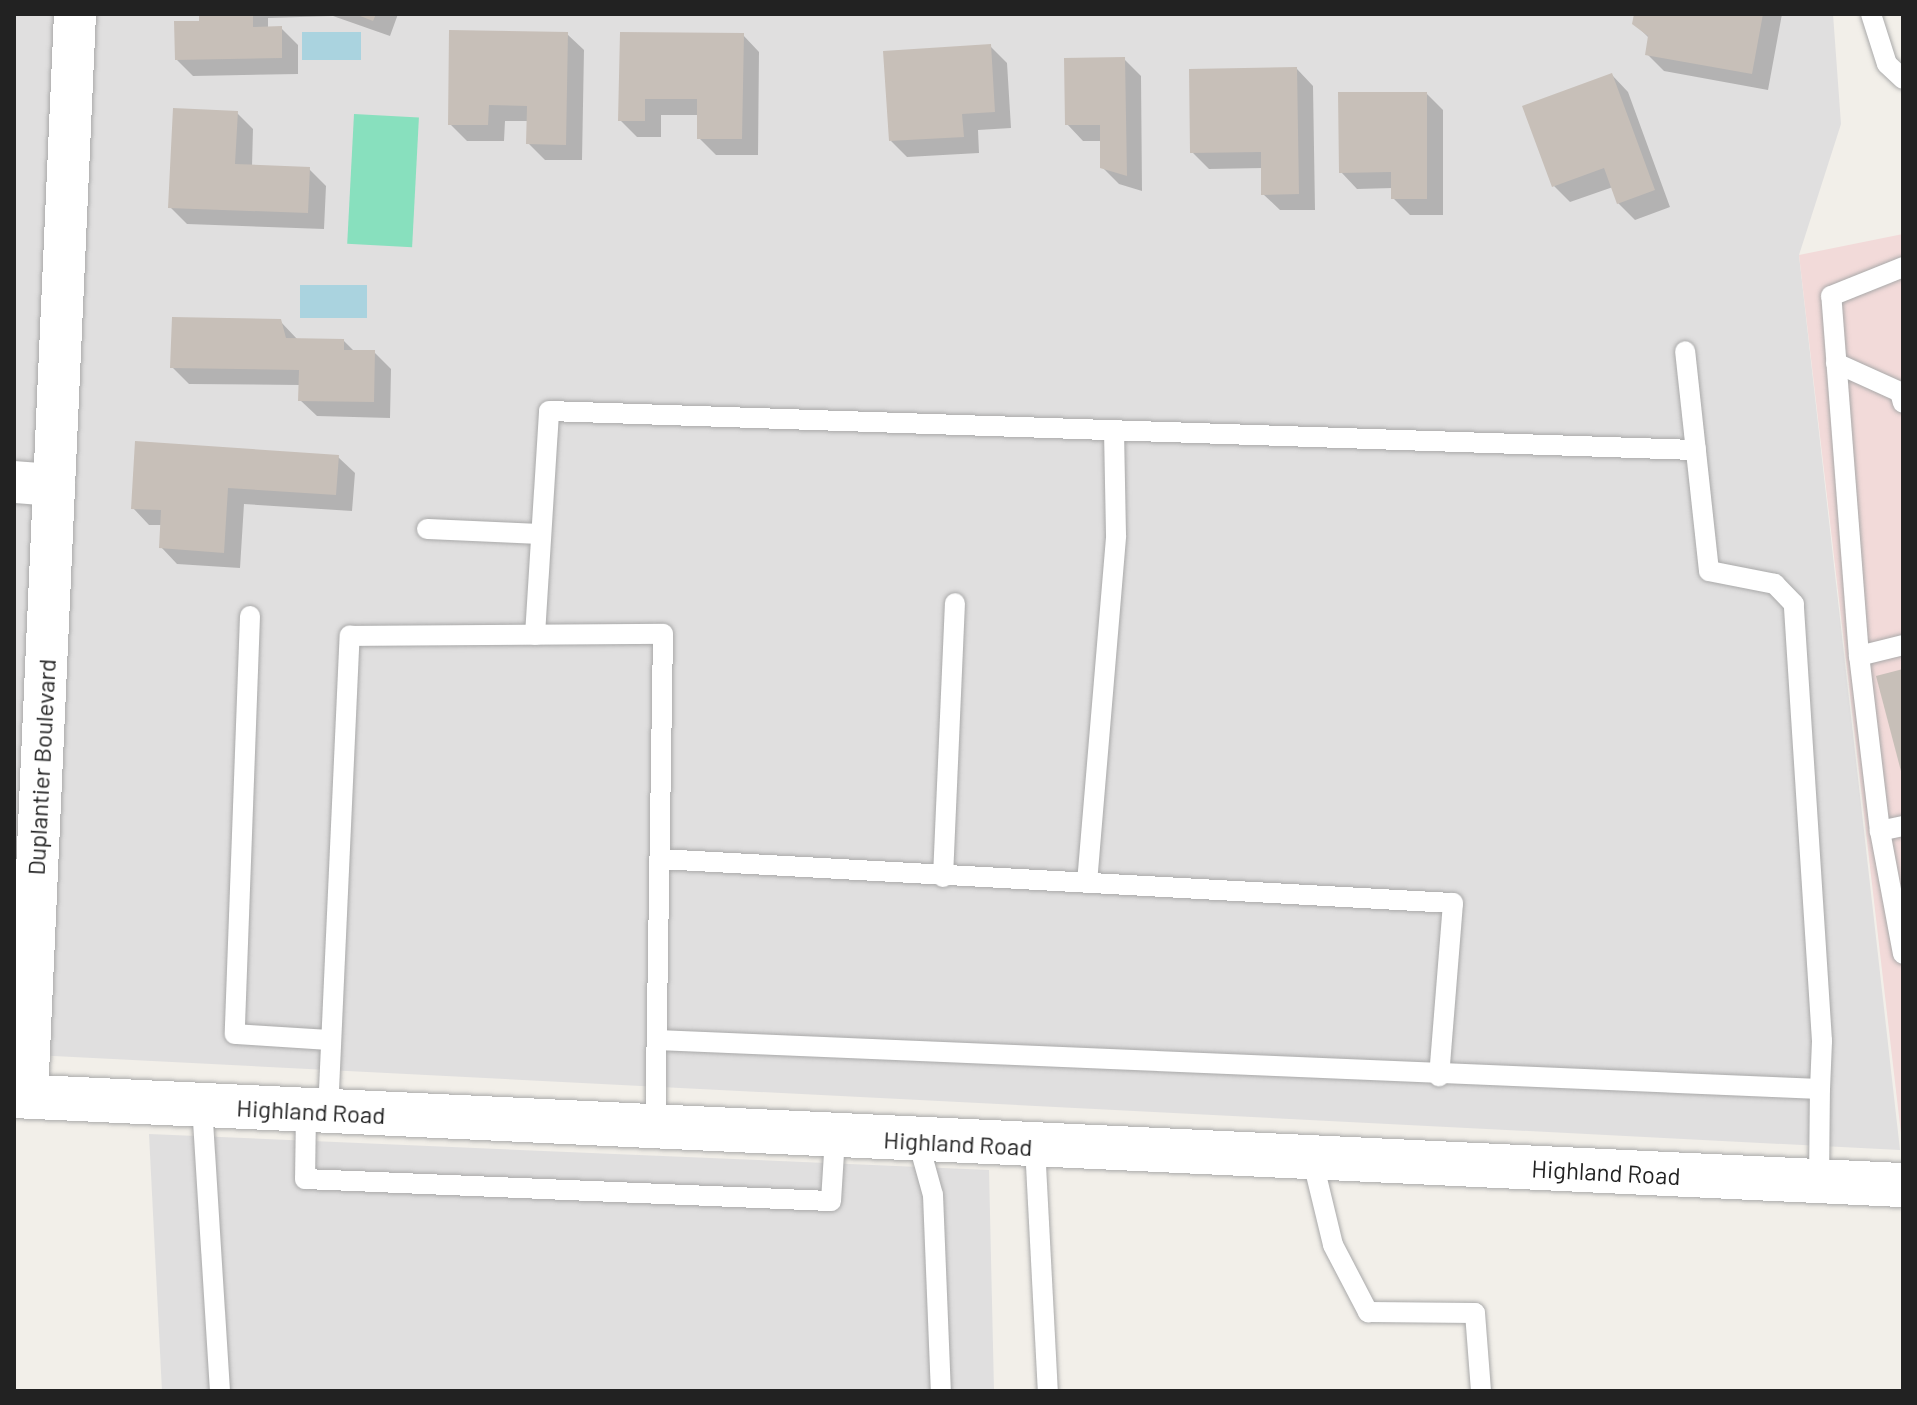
<!DOCTYPE html>
<style>
body{margin:0}
#map{position:relative;width:1917px;height:1405px;overflow:hidden;background:#f2efe9;font-family:Barlow,sans-serif}
div>[style]{position:absolute}
.residential>*{inset:0;background:#e0dfdf}
.commercial>*{inset:0;background:#f2dad9}
.pitch>*{inset:0;background:#88e0be;transform-origin:0 0}
.water>*{inset:0;background:#aad3df;transform-origin:0 0}
.shadow>*{inset:0;background:#0003}
.building>*{inset:0;background:#c7bfb8}
.roads{filter:drop-shadow(0 0 2px #a9a9a9) drop-shadow(0 0 2px #a9a9a9)}
.service>*{height:20px;margin:-10px;padding:0 10px;transform-origin:10px;border-radius:10px;background:#fff}
.minor>*{height:42px;margin:-21px;padding:0 21px;transform-origin:21px;border-radius:21px;background:#fff}
.tertiary>*{height:44px;margin:-22px;padding:0 22px;transform-origin:22px;border-radius:22px;background:#fff}
span{translate:-50% -50%;white-space:nowrap;text-align:center;line-height:1.15;-webkit-text-stroke:8px #fff;paint-order:stroke}
.street-label{font-size:24px;color:#222}
.frame{position:absolute;inset:0;border:16px solid #222;pointer-events:none}
</style>
<div id="map">
<div class="residential">
<div style="clip-path:polygon(14px 14px,1833px 14px,1841px 124px,1799px 255px,1900px 1150px,14px 1054px)"></div>
<div style="clip-path:polygon(149px 1134px,989px 1170px,994px 1391px,162px 1391px)"></div>
</div>
<div class="commercial">
<div style="clip-path:polygon(1903px 234px,1903px 1151px,1799px 255px)"></div>
</div>
<div class="pitch">
<div style="left:354px;top:114px;width:65px;height:130px;rotate:3deg"></div>
</div>
<div class="water">
<div style="left:361px;top:32px;width:28px;height:59px;rotate:90deg"></div>
<div style="left:367px;top:285px;width:33px;height:67px;rotate:90deg"></div>
</div>
<div class="shadow">
<div style="clip-path:polygon(201px 14px,398px 14px,390px 36px,333px 16px,268px 18px,268px 29px,281px 28px,298px 45px,298px 74px,193px 76px,177px 60px,201px 23px)"></div>
<div style="clip-path:polygon(1636px 14px,1782px 14px,1768px 90px,1664px 71px,1647px 54px,1650px 39px,1634px 23px)"></div>
<div style="clip-path:polygon(567px 34px,584px 50px,582px 160px,545px 160px,528px 143px,529px 121px,505px 121px,504px 141px,467px 141px,450px 124px)"></div>
<div style="clip-path:polygon(622px 34px,743px 35px,759px 52px,758px 155px,716px 155px,699px 138px,699px 115px,661px 115px,661px 137px,637px 137px,620px 120px)"></div>
<div style="clip-path:polygon(990px 46px,1007px 63px,1011px 128px,978px 130px,979px 153px,907px 157px,891px 141px)"></div>
<div style="clip-path:polygon(1124px 59px,1141px 76px,1142px 191px,1119px 184px,1102px 167px,1102px 141px,1083px 141px,1067px 124px)"></div>
<div style="clip-path:polygon(1297px 69px,1313px 86px,1315px 210px,1280px 210px,1263px 194px,1263px 168px,1209px 169px,1192px 152px)"></div>
<div style="clip-path:polygon(1612px 75px,1628px 92px,1670px 207px,1635px 220px,1618px 203px,1613px 187px,1570px 202px,1554px 186px)"></div>
<div style="clip-path:polygon(1427px 94px,1443px 110px,1443px 215px,1410px 215px,1393px 198px,1393px 188px,1357px 189px,1341px 172px)"></div>
<div style="clip-path:polygon(237px 113px,253px 129px,252px 167px,309px 169px,326px 186px,324px 229px,187px 224px,170px 207px)"></div>
<div style="clip-path:polygon(280px 321px,298px 340px,344px 341px,355px 352px,374px 352px,391px 369px,390px 418px,317px 416px,300px 400px,300px 385px,189px 384px,172px 367px)"></div>
<div style="clip-path:polygon(338px 457px,355px 473px,352px 511px,244px 504px,240px 568px,177px 564px,161px 547px,162px 525px,149px 525px,133px 508px)"></div>
</div>
<div class="building">
<div style="clip-path:polygon(199px 14px,253px 14px,253px 27px,282px 26px,282px 58px,175px 60px,174px 21px,199px 21px)"></div>
<div style="clip-path:polygon(355px 14px,376px 14px,373px 21px)"></div>
<div style="clip-path:polygon(1634px 14px,1763px 14px,1752px 74px,1645px 55px,1648px 36px,1632px 24px)"></div>
<div style="clip-path:polygon(449px 30px,568px 32px,566px 145px,526px 144px,527px 106px,489px 105px,488px 125px,448px 125px)"></div>
<div style="clip-path:polygon(620px 32px,744px 33px,742px 139px,697px 139px,697px 99px,645px 99px,645px 121px,618px 121px)"></div>
<div style="clip-path:polygon(991px 44px,995px 112px,962px 114px,964px 137px,889px 141px,883px 51px)"></div>
<div style="clip-path:polygon(1125px 57px,1127px 176px,1100px 168px,1100px 125px,1065px 125px,1064px 58px)"></div>
<div style="clip-path:polygon(1297px 67px,1299px 194px,1261px 195px,1261px 152px,1190px 153px,1189px 69px)"></div>
<div style="clip-path:polygon(1612px 73px,1655px 190px,1617px 204px,1604px 168px,1552px 187px,1522px 106px)"></div>
<div style="clip-path:polygon(1338px 92px,1427px 92px,1427px 199px,1391px 199px,1391px 172px,1339px 173px)"></div>
<div style="clip-path:polygon(173px 108px,238px 111px,235px 164px,310px 167px,308px 213px,168px 208px)"></div>
<div style="clip-path:polygon(172px 317px,281px 319px,286px 338px,344px 339px,344px 350px,375px 350px,374px 402px,298px 401px,299px 370px,170px 368px)"></div>
<div style="clip-path:polygon(135px 441px,339px 455px,336px 495px,228px 488px,224px 553px,159px 548px,161px 510px,131px 509px)"></div>
<div style="clip-path:polygon(1903px 669px,1903px 775px,1902px 775px,1876px 676px)"></div>
</div>
<div class="roads">
<div class="service">
<div style="left:1871px;top:14px;width:52px;rotate:72.3deg"></div>
<div style="left:1887px;top:64px;width:22px;rotate:43deg"></div>
<div style="left:1836px;top:363px;width:70px;rotate:24.4deg"></div>
<div style="left:1900px;top:392px;width:11px;rotate:75deg"></div>
<div style="left:427px;top:529px;width:114px;rotate:2.5deg"></div>
<div style="left:250px;top:616px;width:418px;rotate:92.1deg"></div>
<div style="left:235px;top:1034px;width:96px;rotate:3.6deg"></div>
<div style="left:535px;top:635px;width:224px;rotate:-86.4deg"></div>
<div style="left:549px;top:411px;width:1148px;rotate:1.95deg"></div>
<div style="left:1859px;top:656px;width:45px;rotate:-14deg"></div>
<div style="left:1903px;top:826px;width:24px;rotate:168deg"></div>
<div style="left:1880px;top:831px;width:125px;rotate:79.4deg"></div>
<div style="left:1880px;top:831px;width:176px;rotate:-96.8deg"></div>
<div style="left:1859px;top:656px;width:361px;rotate:-94.4deg"></div>
<div style="left:1831px;top:296px;width:78px;rotate:-21.9deg"></div>
<div style="left:660px;top:859px;width:794px;rotate:3.18deg"></div>
<div style="left:1453px;top:903px;width:174px;rotate:94.6deg"></div>
<div style="left:943px;top:877px;width:274px;rotate:-87.5deg"></div>
<div style="left:1087px;top:883px;width:349px;rotate:-85.2deg"></div>
<div style="left:1116px;top:535px;width:101px;rotate:-91.1deg"></div>
<div style="left:657px;top:1040px;width:1164px;rotate:2.41deg"></div>
<div style="left:1820px;top:1089px;width:48px;rotate:-87.6deg"></div>
<div style="left:1822px;top:1041px;width:438px;rotate:-93.7deg"></div>
<div style="left:1794px;top:604px;width:28px;rotate:-134deg"></div>
<div style="left:1775px;top:584px;width:67px;rotate:-168.9deg"></div>
<div style="left:1709px;top:571px;width:221px;rotate:-96.2deg"></div>
<div style="left:202px;top:1105px;width:287px;rotate:86.4deg"></div>
<div style="left:306px;top:1111px;width:68px;rotate:90.8deg"></div>
<div style="left:305px;top:1179px;width:526px;rotate:2.4deg"></div>
<div style="left:831px;top:1201px;width:64px;rotate:-86.4deg"></div>
<div style="left:328px;top:1112px;width:477px;rotate:-87.4deg"></div>
<div style="left:350px;top:636px;width:313px;rotate:-0.4deg"></div>
<div style="left:663px;top:634px;width:494px;rotate:90.9deg"></div>
<div style="left:918px;top:1141px;width:56px;rotate:74.5deg"></div>
<div style="left:933px;top:1195px;width:196px;rotate:87.7deg"></div>
<div style="left:1035px;top:1146px;width:245px;rotate:87deg"></div>
<div style="left:1312px;top:1158px;width:89px;rotate:76.4deg"></div>
<div style="left:1333px;top:1245px;width:76px;rotate:62.4deg"></div>
<div style="left:1368px;top:1312px;width:107px;rotate:0.5deg"></div>
<div style="left:1475px;top:1313px;width:78px;rotate:85.6deg"></div>
<div style="left:1819px;top:1181px;width:92px;rotate:-89.4deg"></div>
</div>
<div class="minor">
<div style="left:14px;top:482px;width:40px;rotate:4.3deg"></div>
<div style="left:27px;top:1096px;width:1083px;rotate:-87.46deg"></div>
</div>
<div class="tertiary">
<div style="left:14px;top:1096px;width:1891px;rotate:2.7deg"></div>
</div>
</div>
<div class="street-label">
<span style="left:41px;top:767px;rotate:-87deg">Duplantier Boulevard</span>
<span style="left:311px;top:1111px;rotate:3deg">Highland Road</span>
<span style="left:958px;top:1143px;rotate:3deg">Highland Road</span>
<span style="left:1606px;top:1172px;rotate:3deg">Highland Road</span>
</div>
<div class="frame"></div>
</div>
